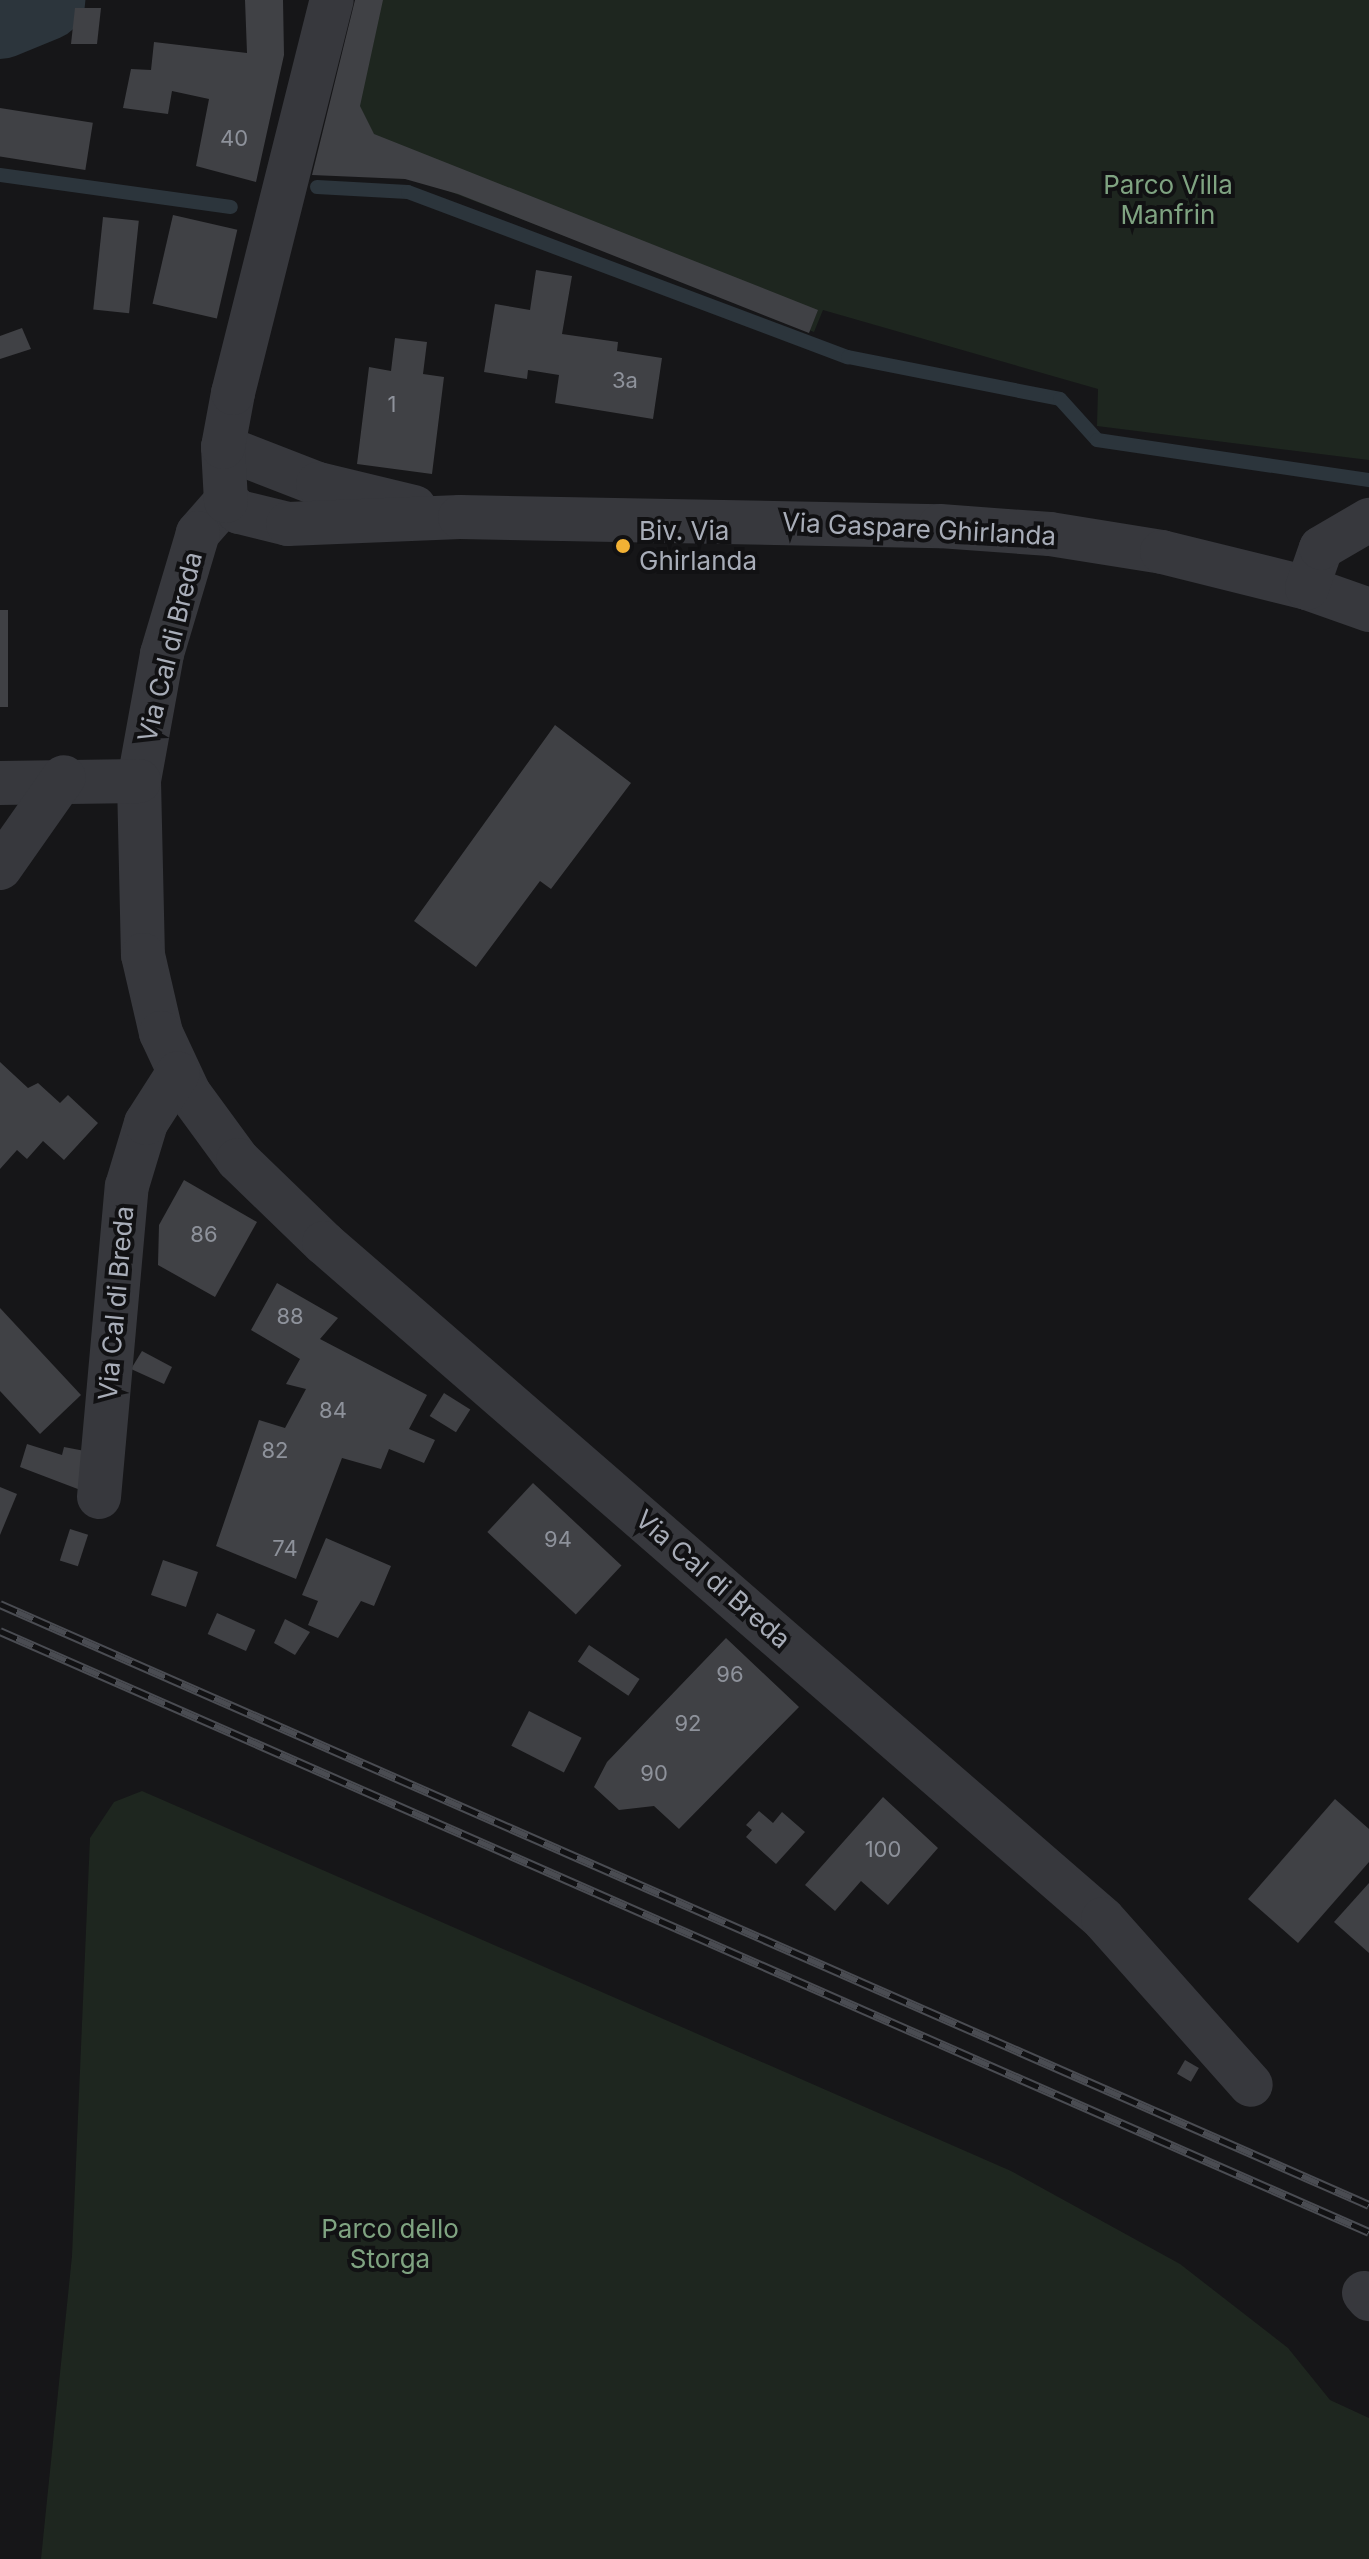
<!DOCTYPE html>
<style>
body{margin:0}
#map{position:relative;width:1369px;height:2559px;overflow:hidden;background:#161618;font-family:Inter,sans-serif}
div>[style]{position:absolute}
.green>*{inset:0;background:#1e261f}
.stream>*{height:14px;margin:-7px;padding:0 7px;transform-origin:7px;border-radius:7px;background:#2c353c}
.river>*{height:82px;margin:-41px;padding:0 41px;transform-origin:41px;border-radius:41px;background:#2c353c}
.building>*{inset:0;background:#404145;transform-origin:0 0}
.minor>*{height:44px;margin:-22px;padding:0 22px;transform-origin:22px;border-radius:22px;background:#37383d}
.rail>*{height:9px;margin-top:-4.5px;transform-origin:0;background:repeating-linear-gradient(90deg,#111113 0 18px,#4a4c52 0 36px);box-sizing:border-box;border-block:2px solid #4a4c52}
.dots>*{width:22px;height:22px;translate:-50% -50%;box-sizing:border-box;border:4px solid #111113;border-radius:50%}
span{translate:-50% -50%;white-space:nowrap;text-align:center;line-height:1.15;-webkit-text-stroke:8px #111113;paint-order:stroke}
.number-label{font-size:22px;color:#8e929b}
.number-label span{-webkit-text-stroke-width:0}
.park-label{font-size:26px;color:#7fa381}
.street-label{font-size:26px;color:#a8adb8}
.poi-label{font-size:26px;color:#a8adb8}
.left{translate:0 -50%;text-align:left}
</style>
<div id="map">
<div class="green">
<div style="clip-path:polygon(357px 0,1369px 0,1369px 460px,1097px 426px,1098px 389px,823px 310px,814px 332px,407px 175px,336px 98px)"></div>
<div style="clip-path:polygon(142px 1791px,1011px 2171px,1180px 2264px,1288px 2348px,1330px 2400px,1369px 2418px,1369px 2559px,41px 2559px,72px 2256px,90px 1838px,114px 1802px)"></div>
</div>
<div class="stream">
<div style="left:0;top:175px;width:233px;rotate:7.9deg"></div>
<div style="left:317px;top:187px;width:91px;rotate:3.1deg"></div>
<div style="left:408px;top:192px;width:470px;rotate:20.6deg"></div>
<div style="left:848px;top:357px;width:216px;rotate:11.2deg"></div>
<div style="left:1060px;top:399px;width:55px;rotate:47.9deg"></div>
<div style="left:1097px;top:440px;width:275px;rotate:8.4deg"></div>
</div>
<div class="river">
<div style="left:0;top:18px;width:48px;rotate:-22.2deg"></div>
</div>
<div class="building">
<div style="clip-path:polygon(245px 0,283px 0,284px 55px,256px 182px,196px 166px,209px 99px,172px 91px,168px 114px,123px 108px,131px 69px,151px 70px,154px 42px,247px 53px)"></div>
<div style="clip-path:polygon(355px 0,383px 0,360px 106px,374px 134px,818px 310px,809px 333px,458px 194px,405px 179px,312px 175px)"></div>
<div style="clip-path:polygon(75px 8px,101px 8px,97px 44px,71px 44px)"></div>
<div style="left:0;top:108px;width:94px;height:48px;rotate:9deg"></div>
<div style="left:173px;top:215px;width:66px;height:91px;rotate:13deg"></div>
<div style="left:103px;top:217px;width:36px;height:93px;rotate:6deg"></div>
<div style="clip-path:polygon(536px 270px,572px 276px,562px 334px,618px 342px,617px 351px,662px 358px,653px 419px,555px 403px,559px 375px,528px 370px,527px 379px,484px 372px,495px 304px,530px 310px)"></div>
<div style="clip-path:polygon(22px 328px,31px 349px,0 359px,0 336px)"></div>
<div style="clip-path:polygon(395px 338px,427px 342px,423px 374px,444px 377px,432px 474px,357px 464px,369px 367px,391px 371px)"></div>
<div style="left:0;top:610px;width:8px;height:97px"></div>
<div style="clip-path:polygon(555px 725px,631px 783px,551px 889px,540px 881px,476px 967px,414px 921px)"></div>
<div style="clip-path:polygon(0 1062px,28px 1088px,38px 1083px,60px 1103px,68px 1095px,98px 1123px,64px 1160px,43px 1141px,27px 1159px,17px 1150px,0 1169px)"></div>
<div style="clip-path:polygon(184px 1180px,257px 1222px,215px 1297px,158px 1265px,159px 1225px)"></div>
<div style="clip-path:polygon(277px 1283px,338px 1318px,320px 1339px,427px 1395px,409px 1429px,435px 1440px,424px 1463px,389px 1449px,381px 1469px,342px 1458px,296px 1579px,216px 1546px,259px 1420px,285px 1428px,306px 1389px,286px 1384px,300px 1359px,251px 1330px)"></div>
<div style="clip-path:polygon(0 1308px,81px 1395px,40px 1434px,0 1391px)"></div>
<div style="clip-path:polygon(142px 1351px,172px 1367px,164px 1384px,131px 1369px)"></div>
<div style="left:444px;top:1393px;width:31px;height:27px;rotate:32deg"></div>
<div style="clip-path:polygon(27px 1444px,62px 1455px,64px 1447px,90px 1452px,83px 1491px,20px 1467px)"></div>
<div style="left:533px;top:1483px;width:121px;height:67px;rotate:43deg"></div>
<div style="clip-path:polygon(0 1487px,17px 1494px,0 1535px)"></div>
<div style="left:70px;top:1529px;width:19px;height:33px;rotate:18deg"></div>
<div style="clip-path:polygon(326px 1538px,391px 1566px,374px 1606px,361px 1601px,338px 1638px,308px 1625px,318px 1601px,302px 1595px)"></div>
<div style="left:163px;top:1560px;width:37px;height:37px;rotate:19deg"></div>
<div style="left:217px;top:1613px;width:42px;height:23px;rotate:24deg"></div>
<div style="clip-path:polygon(285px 1619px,310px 1632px,295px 1655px,274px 1643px)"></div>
<div style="clip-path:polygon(726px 1638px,799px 1707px,679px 1829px,654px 1806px,619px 1810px,594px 1787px,607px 1762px)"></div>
<div style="left:589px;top:1645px;width:61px;height:20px;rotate:34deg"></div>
<div style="left:529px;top:1711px;width:59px;height:39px;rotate:27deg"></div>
<div style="clip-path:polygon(883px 1797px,938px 1848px,888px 1905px,861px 1881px,835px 1911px,805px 1885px)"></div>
<div style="clip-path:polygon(1335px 1799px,1369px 1829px,1369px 1862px,1298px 1943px,1248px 1899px)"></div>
<div style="clip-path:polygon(759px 1811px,773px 1823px,782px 1812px,805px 1832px,776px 1864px,746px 1837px,752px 1830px,746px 1825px)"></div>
<div style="clip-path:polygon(1369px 1883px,1369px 1953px,1334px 1922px)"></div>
<div style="left:1185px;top:2060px;width:16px;height:16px;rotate:30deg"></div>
</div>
<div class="minor">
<div style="left:223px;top:447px;width:102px;rotate:21.3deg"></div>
<div style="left:318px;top:484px;width:99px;rotate:13.5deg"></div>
<div style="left:226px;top:501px;width:43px;rotate:131.2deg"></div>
<div style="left:198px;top:533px;width:126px;rotate:106.6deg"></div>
<div style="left:162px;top:654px;width:129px;rotate:100.3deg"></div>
<div style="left:139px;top:781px;width:174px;rotate:88.7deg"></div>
<div style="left:143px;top:955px;width:80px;rotate:77deg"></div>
<div style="left:161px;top:1033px;width:66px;rotate:65deg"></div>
<div style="left:189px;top:1093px;width:83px;rotate:53.8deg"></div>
<div style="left:238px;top:1160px;width:120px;rotate:44deg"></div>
<div style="left:324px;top:1243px;width:1031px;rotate:40.95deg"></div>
<div style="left:1103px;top:1919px;width:222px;rotate:48.3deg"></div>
<div style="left:226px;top:501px;width:17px;rotate:40deg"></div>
<div style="left:239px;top:512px;width:50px;rotate:13.8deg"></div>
<div style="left:288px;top:524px;width:172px;rotate:-2.3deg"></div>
<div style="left:460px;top:517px;width:480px;rotate:1.1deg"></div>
<div style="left:940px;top:526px;width:110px;rotate:4.2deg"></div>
<div style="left:1050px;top:534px;width:113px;rotate:9.1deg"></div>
<div style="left:1162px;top:552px;width:149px;rotate:13.9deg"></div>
<div style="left:1307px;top:588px;width:66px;rotate:19.5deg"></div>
<div style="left:226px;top:501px;width:54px;rotate:-93.2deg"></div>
<div style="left:223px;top:447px;width:55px;rotate:-79.5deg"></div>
<div style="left:233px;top:393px;width:405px;rotate:-75.9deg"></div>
<div style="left:1307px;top:588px;width:42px;rotate:-70.7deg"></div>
<div style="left:1321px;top:548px;width:56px;rotate:-30.3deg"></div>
<div style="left:0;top:783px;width:139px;rotate:-0.8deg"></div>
<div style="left:0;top:868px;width:111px;rotate:-54.9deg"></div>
<div style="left:99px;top:1497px;width:312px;rotate:-84.9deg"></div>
<div style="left:127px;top:1186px;width:66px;rotate:-73.2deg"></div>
<div style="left:146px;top:1123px;width:59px;rotate:-57.4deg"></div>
<div style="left:1364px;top:2293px;width:8px;rotate:50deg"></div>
</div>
<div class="rail">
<div style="left:0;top:1604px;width:1495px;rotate:23.7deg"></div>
<div style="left:0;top:1631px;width:1495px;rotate:23.7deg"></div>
</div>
<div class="dots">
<div style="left:623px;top:546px;background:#f2b134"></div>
</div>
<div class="number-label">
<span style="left:234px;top:139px">40</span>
<span style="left:625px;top:381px">3a</span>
<span style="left:392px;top:405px">1</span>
<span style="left:204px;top:1235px">86</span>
<span style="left:290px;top:1317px">88</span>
<span style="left:333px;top:1411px">84</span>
<span style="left:275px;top:1451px">82</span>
<span style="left:558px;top:1540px">94</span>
<span style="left:285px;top:1549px">74</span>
<span style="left:730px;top:1675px">96</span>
<span style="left:688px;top:1724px">92</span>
<span style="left:654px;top:1774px">90</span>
<span style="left:883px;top:1850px">100</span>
</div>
<div class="park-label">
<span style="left:1168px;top:200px">Parco Villa<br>Manfrin</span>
<span style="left:390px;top:2244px">Parco dello<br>Storga</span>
</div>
<div class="street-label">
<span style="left:919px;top:529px;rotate:3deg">Via Gaspare Ghirlanda</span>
<span style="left:170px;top:647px;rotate:-76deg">Via Cal di Breda</span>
<span style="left:116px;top:1303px;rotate:-85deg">Via Cal di Breda</span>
<span style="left:713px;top:1579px;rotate:41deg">Via Cal di Breda</span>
</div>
<div class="poi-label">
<span class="left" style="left:639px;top:546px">Biv. Via<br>Ghirlanda</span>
</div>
</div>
